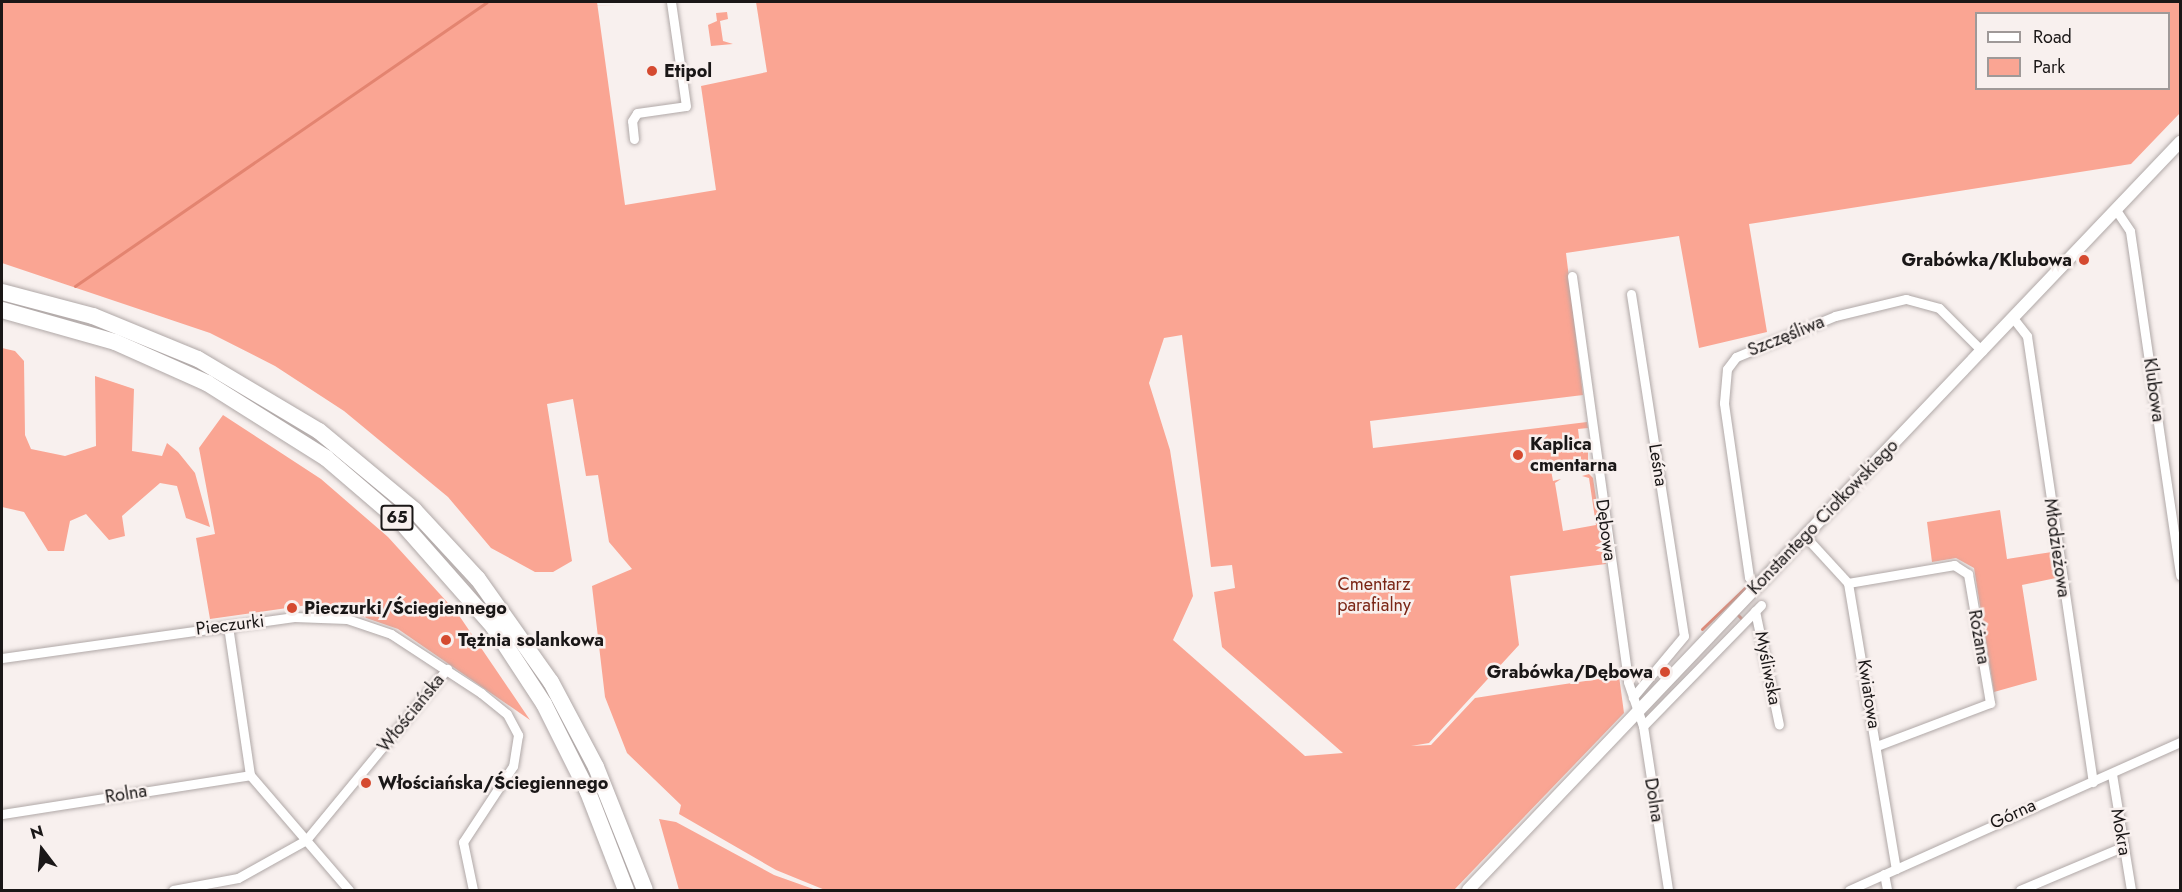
<!DOCTYPE html>
<meta charset="utf-8">
<style>
body{margin:0}
#map{position:relative;width:2182px;height:892px;overflow:hidden;background:#f8f0ee;font-family:Jost,sans-serif}
div>[style]{position:absolute}
.green>*{inset:0;background:#faa593}
.stream>*{height:3px;margin:-1.5px;padding:0 1.5px;transform-origin:1.5px;border-radius:1.5px;background:#e38470}
.roads{filter:drop-shadow(0 0 2px #b0a8a7) drop-shadow(0 0 2px #b0a8a7)}
.minor>*{height:9px;margin:-4.5px;padding:0 4.5px;transform-origin:4.5px;border-radius:4.5px;background:#fff}
.tertiary>*{height:12px;margin:-6px;padding:0 6px;transform-origin:6px;border-radius:6px;background:#fff}
.trunk>*{height:16px;margin:-8px;padding:0 8px;transform-origin:8px;border-radius:8px;background:#fff}
.dots>*{width:16px;height:16px;translate:-50% -50%;box-sizing:border-box;border:3px solid #f8f0ee;border-radius:50%}
span{translate:-50% -50%;white-space:nowrap;text-align:center;line-height:1.15;-webkit-text-stroke:5px #f8f0ee;paint-order:stroke}
.shield-label span{padding:2px 4px;background:#f8f0ee;border:2px solid;border-radius:4px;-webkit-text-stroke-width:0}
.shield-label{font-size:16px;color:#1a1717;font-weight:700}
.poi-label{font-size:18px;color:#1a1717;font-weight:700}
.left{translate:0 -50%;text-align:left}
.right{translate:-100% -50%;text-align:right}
.street-label{font-size:18px;color:#1a1717}
.park-label{font-size:18px;color:#7a2515}
.frame{position:absolute;inset:0;border:3px solid #1a1717;pointer-events:none}
.legend{position:absolute;left:1975px;top:12px;width:195px;height:78px;box-sizing:border-box;background:#f8f0ee;border:2px solid #9f9998;margin:0;padding:8px 10px;list-style:none;font-size:18px;color:#1a1717}
.legend li{display:flex;align-items:center;gap:12px;height:30px}
.legend b{width:30px;border:2px solid #9f9998}
.north{position:absolute;left:12px;top:820px;width:60px;height:60px;-webkit-text-stroke:4px #f8f0ee;paint-order:stroke;rotate:344deg;font-size:16px;font-weight:700;line-height:24px;text-align:center;color:#1a1717}
.north::after{content:'';display:block;margin:auto;width:21px;height:27px;background:#1a1717;clip-path:polygon(50% 0,100% 100%,50% 72%,0 100%)}
</style>
<div id="map">
<div class="green">
<div style="clip-path:polygon(evenodd,2px 2px,597px 2px,625px 205px,716px 190px,701px 86px,767px 72px,756px 2px,2180px 2px,2180px 113px,2131px 164px,1749px 224px,1767px 332px,1699px 348px,1679px 236px,1566px 253px,1583px 395px,1370px 421px,1373px 448px,1587px 422px,1588px 428px,1578px 429px,1580px 446px,1588px 445px,1588px 467px,1551px 470px,1553px 481px,1561px 479px,1555px 483px,1563px 531px,1596px 525px,1589px 478px,1582px 476px,1589px 474px,1593px 478px,1606px 564px,1510px 576px,1519px 645px,1429px 743px,1411px 746px,1431px 745px,1475px 698px,1552px 686px,1619px 676px,1624px 713px,1454px 890px,825px 890px,776px 870px,679px 814px,681px 805px,627px 753px,605px 697px,592px 586px,632px 569px,609px 542px,598px 475px,586px 476px,573px 399px,547px 404px,572px 561px,553px 572px,535px 572px,491px 548px,448px 497px,344px 411px,275px 366px,210px 333px,2px 263px,2px 2px,1976px 14px,2168px 14px,2168px 88px,1976px 88px,1976px 14px,2px 2px,1182px 335px,1211px 567px,1232px 565px,1235px 588px,1214px 592px,1222px 647px,1343px 753px,1305px 756px,1173px 640px,1193px 596px,1170px 450px,1149px 383px,1164px 338px,1182px 335px)"></div>
<div style="clip-path:polygon(727px 12px,728px 19px,720px 21px,723px 41px,733px 44px,711px 46px,708px 25px,717px 21px,716px 13px)"></div>
<div style="clip-path:polygon(2px 348px,15px 351px,24px 361px,25px 435px,31px 449px,65px 456px,96px 446px,95px 376px,134px 389px,132px 451px,162px 456px,167px 443px,178px 452px,195px 473px,210px 527px,186px 518px,177px 486px,160px 483px,122px 516px,125px 536px,109px 540px,86px 514px,70px 521px,64px 551px,48px 551px,24px 512px,2px 507px)"></div>
<div style="clip-path:polygon(223px 415px,321px 479px,388px 537px,458px 614px,530px 720px,398px 629px,346px 611px,315px 604px,210px 619px,196px 538px,215px 534px,199px 448px)"></div>
<div style="clip-path:polygon(2000px 510px,2007px 559px,2052px 552px,2056px 578px,2022px 585px,2037px 680px,1994px 692px,1974px 568px,1956px 558px,1932px 562px,1927px 522px)"></div>
<div style="clip-path:polygon(659px 819px,676px 822px,774px 875px,816px 890px,679px 890px)"></div>
</div>
<div class="stream">
<div style="left:75px;top:286px;width:500px;rotate:-34.58deg"></div>
<div style="left:1738px;top:615px;width:4px;rotate:45deg"></div>
<div style="left:1702px;top:629px;width:65px;rotate:-43.8deg"></div>
</div>
<div class="roads">
<div class="minor">
<div style="left:634px;top:139px;width:18px;rotate:-96deg"></div>
<div style="left:632px;top:121px;width:9px;rotate:-58deg"></div>
<div style="left:637px;top:113px;width:49px;rotate:-8.1deg"></div>
<div style="left:686px;top:106px;width:105px;rotate:-98.2deg"></div>
<div style="left:2116px;top:210px;width:25px;rotate:56deg"></div>
<div style="left:2130px;top:231px;width:348px;rotate:81.7deg"></div>
<div style="left:1572px;top:276px;width:410px;rotate:82.1deg"></div>
<div style="left:1628px;top:682px;width:46px;rotate:71.2deg"></div>
<div style="left:1643px;top:726px;width:166px;rotate:81.3deg"></div>
<div style="left:1631px;top:294px;width:346px;rotate:81.2deg"></div>
<div style="left:1684px;top:636px;width:80px;rotate:129.9deg"></div>
<div style="left:2013px;top:318px;width:23px;rotate:52deg"></div>
<div style="left:2027px;top:336px;width:451px;rotate:81.6deg"></div>
<div style="left:1805px;top:536px;width:64px;rotate:47.5deg"></div>
<div style="left:1848px;top:583px;width:290px;rotate:80.5deg"></div>
<div style="left:1848px;top:583px;width:108px;rotate:-9.6deg"></div>
<div style="left:1954px;top:565px;width:17px;rotate:33deg"></div>
<div style="left:1968px;top:574px;width:131px;rotate:80.3deg"></div>
<div style="left:1990px;top:703px;width:121px;rotate:159.2deg"></div>
<div style="left:1756px;top:587px;width:12px;rotate:-125deg"></div>
<div style="left:1749px;top:577px;width:176px;rotate:-98.2deg"></div>
<div style="left:1724px;top:403px;width:34px;rotate:-85deg"></div>
<div style="left:1727px;top:369px;width:15px;rotate:-53deg"></div>
<div style="left:1736px;top:357px;width:107px;rotate:-22.5deg"></div>
<div style="left:1835px;top:316px;width:73px;rotate:-13.5deg"></div>
<div style="left:1906px;top:299px;width:34px;rotate:15deg"></div>
<div style="left:1939px;top:308px;width:61px;rotate:45deg"></div>
<div style="left:1755px;top:611px;width:116px;rotate:78.1deg"></div>
<div style="left:228px;top:626px;width:151px;rotate:81.6deg"></div>
<div style="left:250px;top:775px;width:152px;rotate:49.3deg"></div>
<div style="left:2px;top:658px;width:295px;rotate:-8deg"></div>
<div style="left:294px;top:617px;width:53px;rotate:2.2deg"></div>
<div style="left:347px;top:619px;width:46px;rotate:18.8deg"></div>
<div style="left:391px;top:634px;width:108px;rotate:33.2deg"></div>
<div style="left:481px;top:693px;width:33px;rotate:39deg"></div>
<div style="left:507px;top:714px;width:24px;rotate:62deg"></div>
<div style="left:518px;top:735px;width:31px;rotate:99deg"></div>
<div style="left:513px;top:766px;width:91px;rotate:123.3deg"></div>
<div style="left:463px;top:842px;width:49px;rotate:78.2deg"></div>
<div style="left:1643px;top:726px;width:169px;rotate:-45.7deg"></div>
<div style="left:2112px;top:774px;width:118px;rotate:80.7deg"></div>
<div style="left:2px;top:814px;width:251px;rotate:-8.9deg"></div>
<div style="left:1884px;top:874px;width:16px;rotate:79deg"></div>
<div style="left:173px;top:890px;width:66px;rotate:-10.5deg"></div>
<div style="left:238px;top:878px;width:78px;rotate:-29.2deg"></div>
<div style="left:306px;top:840px;width:222px;rotate:-50.5deg"></div>
<div style="left:1849px;top:890px;width:363px;rotate:-24.1deg"></div>
<div style="left:2020px;top:890px;width:113px;rotate:-22.9deg"></div>
</div>
<div class="tertiary">
<div style="left:1468px;top:890px;width:1033px;rotate:-46.41deg"></div>
</div>
<div class="trunk">
<div style="left:2px;top:292px;width:94px;rotate:14.8deg"></div>
<div style="left:93px;top:316px;width:113px;rotate:22.3deg"></div>
<div style="left:198px;top:359px;width:141px;rotate:30.8deg"></div>
<div style="left:319px;top:431px;width:124px;rotate:39.7deg"></div>
<div style="left:414px;top:510px;width:94px;rotate:47.2deg"></div>
<div style="left:478px;top:579px;width:126px;rotate:54.7deg"></div>
<div style="left:551px;top:682px;width:96px;rotate:62.1deg"></div>
<div style="left:596px;top:767px;width:132px;rotate:68.3deg"></div>
<div style="left:2px;top:310px;width:117px;rotate:15.8deg"></div>
<div style="left:115px;top:342px;width:101px;rotate:24deg"></div>
<div style="left:207px;top:383px;width:141px;rotate:32.2deg"></div>
<div style="left:326px;top:458px;width:101px;rotate:40.6deg"></div>
<div style="left:403px;top:524px;width:136px;rotate:48.6deg"></div>
<div style="left:493px;top:626px;width:93px;rotate:56.8deg"></div>
<div style="left:544px;top:704px;width:98px;rotate:63.4deg"></div>
<div style="left:588px;top:792px;width:105px;rotate:68.8deg"></div>
</div>
</div>
<div class="dots">
<div style="left:652px;top:71px;background:#d54a30"></div>
<div style="left:2084px;top:260px;background:#d54a30"></div>
<div style="left:1518px;top:455px;background:#d54a30"></div>
<div style="left:292px;top:608px;background:#d54a30"></div>
<div style="left:446px;top:640px;background:#d54a30"></div>
<div style="left:1665px;top:672px;background:#d54a30"></div>
<div style="left:366px;top:783px;background:#d54a30"></div>
</div>
<div class="shield-label">
<span style="left:397px;top:518px">65</span>
</div>
<div class="poi-label">
<span class="left" style="left:664px;top:71px">Etipol</span>
<span class="right" style="left:2072px;top:260px">Grabówka/Klubowa</span>
<span class="left" style="left:1530px;top:455px">Kaplica<br>cmentarna</span>
<span class="left" style="left:304px;top:608px">Pieczurki/Ściegiennego</span>
<span class="left" style="left:458px;top:640px">Tężnia solankowa</span>
<span class="right" style="left:1653px;top:672px">Grabówka/Dębowa</span>
<span class="left" style="left:378px;top:783px">Włościańska/Ściegiennego</span>
</div>
<div class="street-label">
<span style="left:1786px;top:336px;rotate:-22deg">Szczęśliwa</span>
<span style="left:2154px;top:390px;rotate:82deg">Klubowa</span>
<span style="left:1658px;top:465px;rotate:81deg">Leśna</span>
<span style="left:1823px;top:517px;rotate:-46deg">Konstantego Ciołkowskiego</span>
<span style="left:1606px;top:530px;rotate:82deg">Dębowa</span>
<span style="left:2057px;top:548px;rotate:82deg">Młodzieżowa</span>
<span style="left:230px;top:625px;rotate:-7deg">Pieczurki</span>
<span style="left:1979px;top:637px;rotate:80deg">Różana</span>
<span style="left:1768px;top:668px;rotate:79deg">Myśliwska</span>
<span style="left:1869px;top:694px;rotate:81deg">Kwiatowa</span>
<span style="left:411px;top:713px;rotate:-51deg">Włościańska</span>
<span style="left:126px;top:794px;rotate:-9deg">Rolna</span>
<span style="left:1654px;top:800px;rotate:81deg">Dolna</span>
<span style="left:2013px;top:814px;rotate:-25deg">Górna</span>
<span style="left:2121px;top:832px;rotate:80deg">Mokra</span>
</div>
<div class="park-label">
<span style="left:1374px;top:595px">Cmentarz<br>parafialny</span>
</div>
<div class="frame"></div>
<ul class="legend">
<li><b style="height:8px;background:#fff"></b>Road</li>
<li><b style="height:16px;background:#faa593"></b>Park</li>
</ul>
<div class="north">N</div>
</div>
